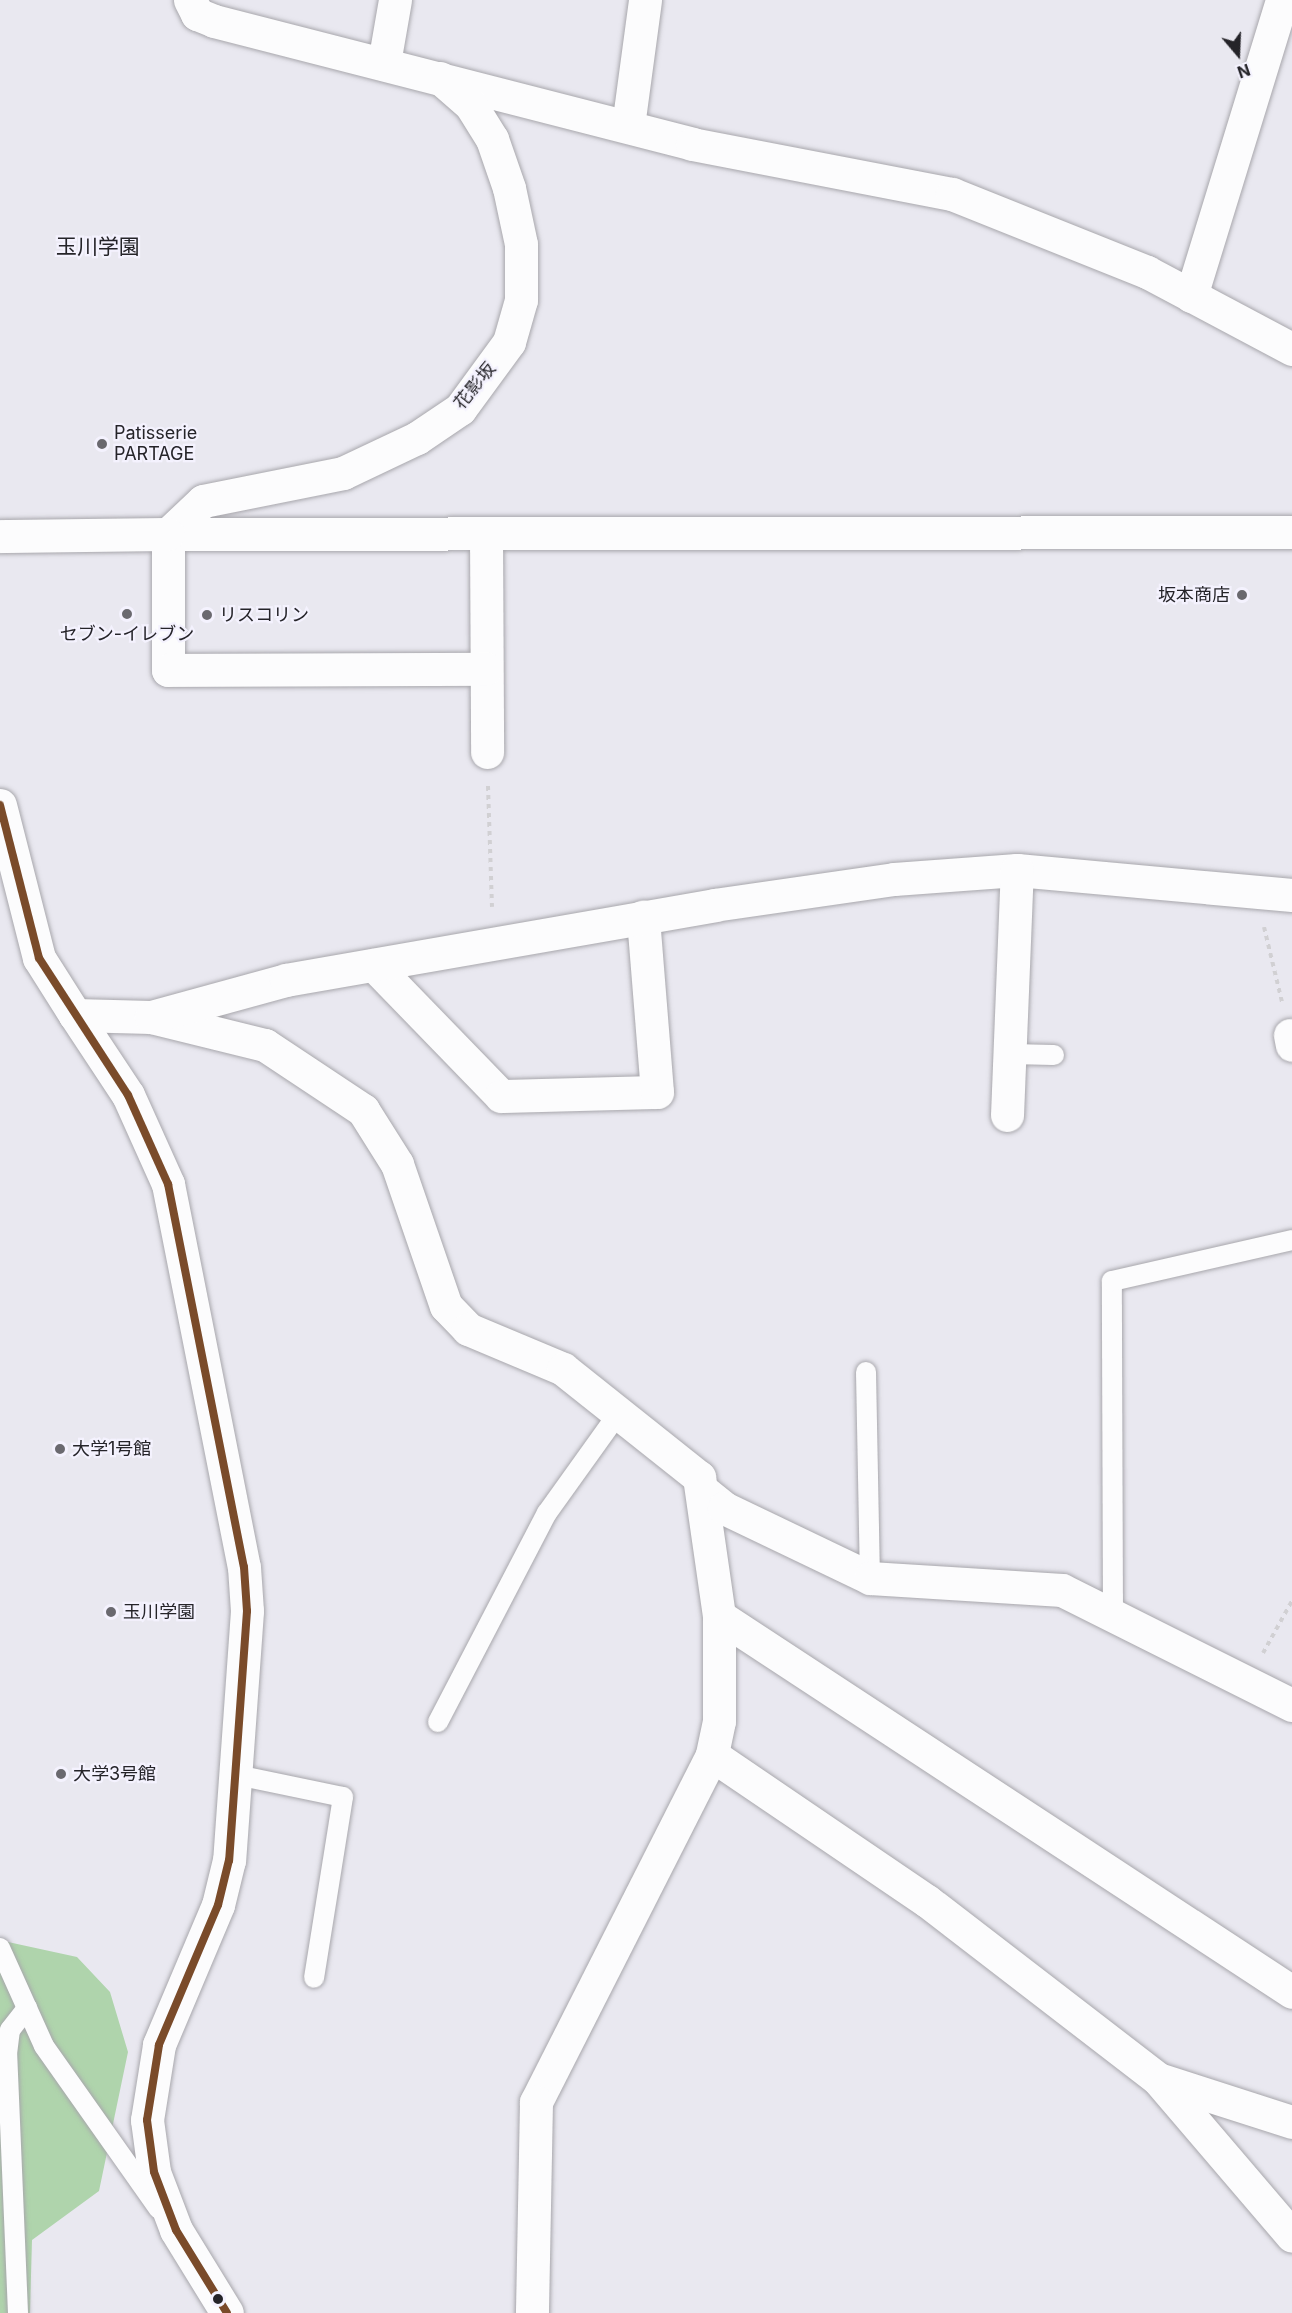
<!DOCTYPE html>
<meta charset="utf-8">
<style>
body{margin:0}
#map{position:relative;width:1292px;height:2313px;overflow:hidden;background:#e9e8f0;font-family:Inter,"Noto Sans JP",sans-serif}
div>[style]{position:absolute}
.forest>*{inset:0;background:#afd4ac}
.path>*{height:4px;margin-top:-2px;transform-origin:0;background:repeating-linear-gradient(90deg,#d1d0d3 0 4.5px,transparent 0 9px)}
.roads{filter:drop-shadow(0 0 2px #a8a7ac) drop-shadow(0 0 2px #a8a7ac)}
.service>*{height:20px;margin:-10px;padding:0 10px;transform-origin:10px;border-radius:10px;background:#fcfcfd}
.minor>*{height:33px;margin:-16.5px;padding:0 16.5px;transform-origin:16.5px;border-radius:16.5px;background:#fcfcfd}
.tertiary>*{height:33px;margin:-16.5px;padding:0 16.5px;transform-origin:16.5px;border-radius:16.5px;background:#fcfcfd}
.bus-1>*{height:8px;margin:-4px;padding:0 4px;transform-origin:4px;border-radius:4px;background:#7a4b2a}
.dots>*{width:16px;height:16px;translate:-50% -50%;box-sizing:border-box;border:3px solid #f4f2fe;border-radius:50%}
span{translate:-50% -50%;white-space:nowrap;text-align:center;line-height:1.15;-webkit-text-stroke:4.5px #f4f2fe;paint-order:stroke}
.street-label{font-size:18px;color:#252429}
.poi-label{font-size:18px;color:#252429}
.left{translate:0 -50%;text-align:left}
.right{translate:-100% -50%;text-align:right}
.quarter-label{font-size:21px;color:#252429}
.north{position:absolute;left:1208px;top:24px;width:60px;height:60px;-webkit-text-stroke:4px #f4f2fe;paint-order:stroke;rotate:161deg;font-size:16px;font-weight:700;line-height:24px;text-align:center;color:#252429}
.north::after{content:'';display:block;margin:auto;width:21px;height:27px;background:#252429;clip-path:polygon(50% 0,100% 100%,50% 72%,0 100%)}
</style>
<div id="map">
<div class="forest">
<div style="clip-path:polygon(8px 1942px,77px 1957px,110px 1992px,128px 2052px,99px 2191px,32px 2240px,30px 2313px,0 2313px,0 1945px)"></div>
</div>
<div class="path">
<div style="left:488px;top:786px;width:121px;rotate:88.1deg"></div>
<div style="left:1264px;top:927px;width:77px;rotate:76.5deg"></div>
<div style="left:1263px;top:1653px;width:60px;rotate:-60.9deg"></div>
</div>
<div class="roads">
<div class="service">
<div style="left:1010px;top:1054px;width:44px;rotate:1.3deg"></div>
<div style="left:866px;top:1372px;width:206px;rotate:88.9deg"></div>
<div style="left:1113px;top:1617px;width:336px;rotate:-90.2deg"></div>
<div style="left:1112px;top:1281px;width:185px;rotate:-12.8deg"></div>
<div style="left:438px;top:1722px;width:236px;rotate:-62.5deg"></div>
<div style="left:547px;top:1513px;width:122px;rotate:-54.4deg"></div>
<div style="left:237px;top:1775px;width:108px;rotate:11.7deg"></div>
<div style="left:343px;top:1797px;width:183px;rotate:99.1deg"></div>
<div style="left:0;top:1948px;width:107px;rotate:65.8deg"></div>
<div style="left:44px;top:2046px;width:199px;rotate:54.8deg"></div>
<div style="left:18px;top:2313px;width:259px;rotate:-92.4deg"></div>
<div style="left:7px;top:2054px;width:24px;rotate:-83deg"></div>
<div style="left:10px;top:2030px;width:28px;rotate:-52deg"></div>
</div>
<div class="minor">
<div style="left:190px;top:0;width:16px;rotate:63deg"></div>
<div style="left:197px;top:14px;width:18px;rotate:22deg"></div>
<div style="left:214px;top:21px;width:494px;rotate:14.4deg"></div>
<div style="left:692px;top:144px;width:265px;rotate:10.9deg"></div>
<div style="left:952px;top:194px;width:210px;rotate:21.8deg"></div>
<div style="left:1147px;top:272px;width:164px;rotate:28deg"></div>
<div style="left:384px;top:63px;width:64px;rotate:-80.1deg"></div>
<div style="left:628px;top:126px;width:127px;rotate:-82.3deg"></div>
<div style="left:1191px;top:296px;width:310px;rotate:-72.9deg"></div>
<div style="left:486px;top:533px;width:219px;rotate:89.7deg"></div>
<div style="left:168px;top:534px;width:1124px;rotate:-0.1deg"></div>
<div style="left:168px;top:534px;width:48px;rotate:-43.3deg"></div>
<div style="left:203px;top:501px;width:143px;rotate:-11.3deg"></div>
<div style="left:343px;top:473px;width:82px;rotate:-25.3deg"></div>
<div style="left:417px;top:438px;width:52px;rotate:-34deg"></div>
<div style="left:460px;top:409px;width:83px;rotate:-53.8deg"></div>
<div style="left:509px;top:342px;width:44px;rotate:-74.1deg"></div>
<div style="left:521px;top:300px;width:56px;rotate:-90deg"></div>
<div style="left:521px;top:244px;width:57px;rotate:-102.1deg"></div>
<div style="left:509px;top:188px;width:52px;rotate:-109.1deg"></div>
<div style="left:492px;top:139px;width:40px;rotate:-122deg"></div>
<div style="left:471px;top:105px;width:41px;rotate:-138.9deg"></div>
<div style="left:168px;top:534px;width:136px;rotate:90deg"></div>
<div style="left:168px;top:670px;width:318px;rotate:-0.2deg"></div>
<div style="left:374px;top:965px;width:182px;rotate:45.9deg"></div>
<div style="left:501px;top:1096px;width:156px;rotate:-1.5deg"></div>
<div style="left:657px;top:1092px;width:176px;rotate:-94.6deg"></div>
<div style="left:75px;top:1015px;width:76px;rotate:1.5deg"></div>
<div style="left:151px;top:1017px;width:117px;rotate:13.8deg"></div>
<div style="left:265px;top:1045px;width:118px;rotate:33.6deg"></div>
<div style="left:363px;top:1110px;width:64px;rotate:57.8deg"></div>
<div style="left:397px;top:1164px;width:150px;rotate:71deg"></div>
<div style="left:446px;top:1306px;width:32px;rotate:46deg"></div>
<div style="left:468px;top:1329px;width:103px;rotate:22.8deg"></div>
<div style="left:563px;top:1369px;width:174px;rotate:38.5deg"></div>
<div style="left:699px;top:1477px;width:140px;rotate:81.8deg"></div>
<div style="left:719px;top:1616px;width:105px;rotate:90deg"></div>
<div style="left:719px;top:1721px;width:35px;rotate:102deg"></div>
<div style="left:712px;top:1755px;width:389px;rotate:116.9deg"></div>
<div style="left:536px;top:2102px;width:211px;rotate:91.1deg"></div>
<div style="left:75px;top:1015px;width:96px;rotate:56.5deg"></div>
<div style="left:128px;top:1095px;width:98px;rotate:65.8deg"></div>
<div style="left:168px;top:1184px;width:390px;rotate:78.8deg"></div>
<div style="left:244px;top:1567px;width:44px;rotate:86.1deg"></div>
<div style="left:247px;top:1611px;width:250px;rotate:94.1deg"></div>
<div style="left:229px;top:1860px;width:46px;rotate:103.7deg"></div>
<div style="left:218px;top:1905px;width:152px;rotate:112.9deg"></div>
<div style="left:159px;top:2045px;width:76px;rotate:99.1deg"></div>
<div style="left:147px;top:2120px;width:52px;rotate:82.3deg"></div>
<div style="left:154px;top:2172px;width:62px;rotate:69.2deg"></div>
<div style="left:176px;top:2230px;width:97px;rotate:58.4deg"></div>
<div style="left:151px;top:1017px;width:140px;rotate:-15.3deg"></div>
<div style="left:286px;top:980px;width:435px;rotate:-9.9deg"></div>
<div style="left:714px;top:905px;width:182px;rotate:-8.2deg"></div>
<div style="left:894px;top:879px;width:123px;rotate:-4.2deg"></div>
<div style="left:1017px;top:870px;width:276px;rotate:5.2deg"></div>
<div style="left:1290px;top:1035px;width:10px;rotate:79deg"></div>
<div style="left:1007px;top:1115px;width:245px;rotate:-87.7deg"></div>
<div style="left:702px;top:1490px;width:28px;rotate:39deg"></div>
<div style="left:724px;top:1508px;width:162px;rotate:25.6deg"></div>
<div style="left:870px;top:1578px;width:192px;rotate:3.6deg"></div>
<div style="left:1062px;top:1590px;width:257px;rotate:26.6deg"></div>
<div style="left:719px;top:1616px;width:685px;rotate:33.27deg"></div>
<div style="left:712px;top:1755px;width:260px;rotate:34.2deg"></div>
<div style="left:927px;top:1901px;width:292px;rotate:37.6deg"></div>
<div style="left:1158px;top:2079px;width:206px;rotate:49.5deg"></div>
<div style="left:1158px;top:2079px;width:141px;rotate:17.8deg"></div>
</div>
<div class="tertiary">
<div style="left:0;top:536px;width:168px;rotate:-0.7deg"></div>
<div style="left:0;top:805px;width:158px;rotate:75.7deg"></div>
<div style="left:39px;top:958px;width:67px;rotate:57.7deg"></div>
</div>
</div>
<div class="bus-1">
<div style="left:0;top:805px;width:158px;rotate:75.7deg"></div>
<div style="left:39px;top:958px;width:163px;rotate:57deg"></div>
<div style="left:128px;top:1095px;width:98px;rotate:65.8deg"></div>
<div style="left:168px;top:1184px;width:390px;rotate:78.8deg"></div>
<div style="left:244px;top:1567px;width:44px;rotate:86.1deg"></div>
<div style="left:247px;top:1611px;width:250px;rotate:94.1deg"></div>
<div style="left:229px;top:1860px;width:46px;rotate:103.7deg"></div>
<div style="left:218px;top:1905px;width:152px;rotate:112.9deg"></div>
<div style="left:159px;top:2045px;width:76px;rotate:99.1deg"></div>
<div style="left:147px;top:2120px;width:52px;rotate:82.3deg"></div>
<div style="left:154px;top:2172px;width:62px;rotate:69.2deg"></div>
<div style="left:176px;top:2230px;width:97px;rotate:58.4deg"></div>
</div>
<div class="dots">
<div style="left:102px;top:444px;background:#6a696f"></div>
<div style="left:1242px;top:595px;background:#6a696f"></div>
<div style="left:127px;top:614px;background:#6a696f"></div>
<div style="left:207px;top:615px;background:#6a696f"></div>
<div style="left:60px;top:1449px;background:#6a696f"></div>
<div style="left:111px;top:1612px;background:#6a696f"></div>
<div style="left:61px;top:1774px;background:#6a696f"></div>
<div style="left:218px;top:2299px;background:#252429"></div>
</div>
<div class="street-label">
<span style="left:475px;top:386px;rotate:-51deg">花影坂</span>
</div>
<div class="poi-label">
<span class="left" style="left:114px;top:444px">Patisserie<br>PARTAGE</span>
<span class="right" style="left:1230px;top:595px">坂本商店</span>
<span class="left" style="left:219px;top:615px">リスコリン</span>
<span style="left:127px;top:634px">セブン-イレブン</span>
<span class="left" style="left:72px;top:1449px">大学1号館</span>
<span class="left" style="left:123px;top:1612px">玉川学園</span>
<span class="left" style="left:73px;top:1774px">大学3号館</span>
</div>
<div class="quarter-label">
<span style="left:98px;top:247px">玉川学園</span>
</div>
<div class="north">N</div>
</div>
